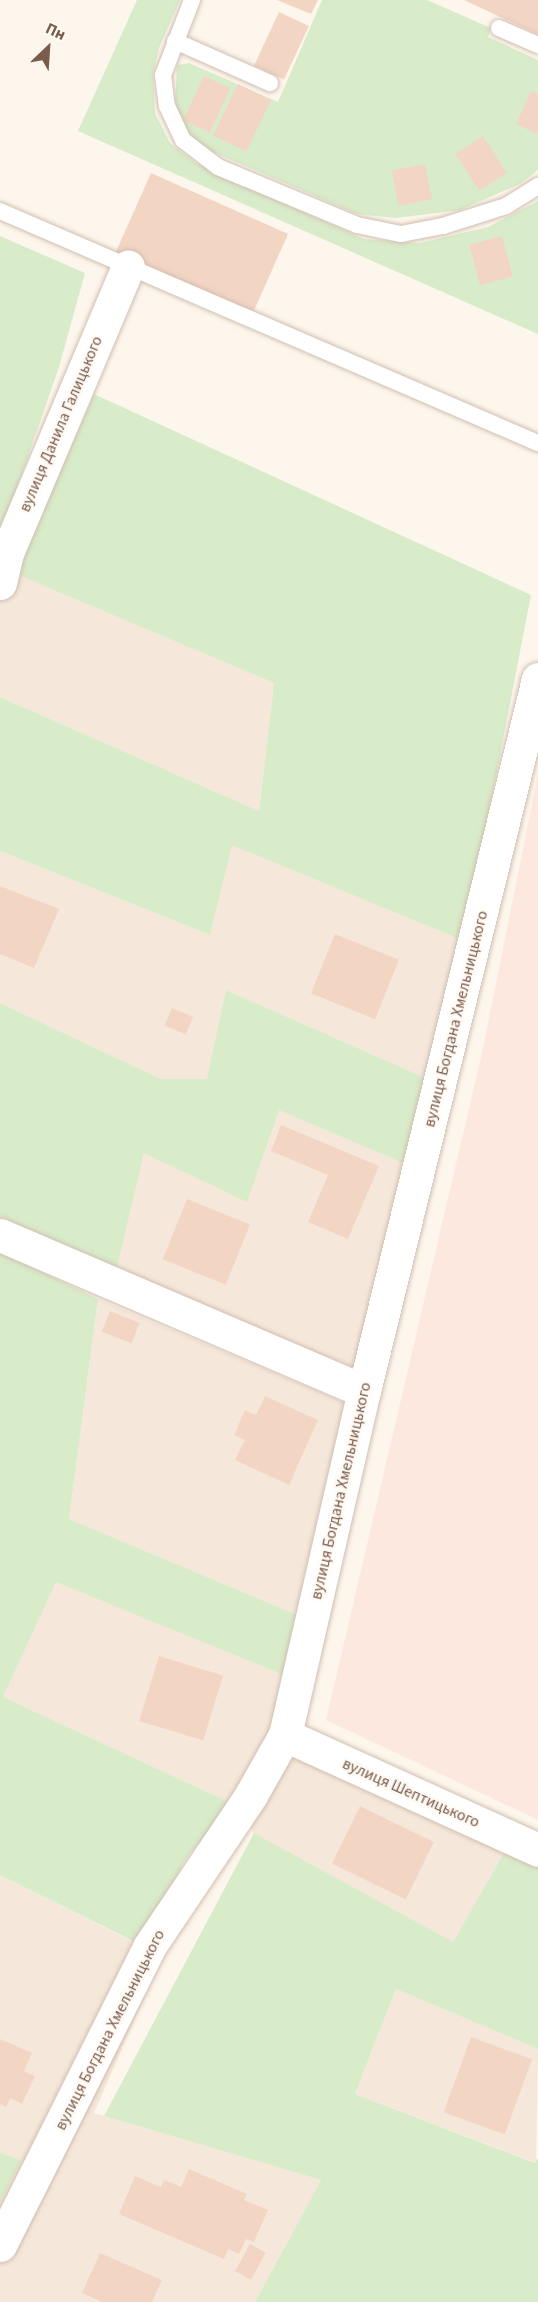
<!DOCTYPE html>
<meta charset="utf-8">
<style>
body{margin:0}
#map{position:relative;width:538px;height:2302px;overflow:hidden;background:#fdf6ec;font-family:"Source Sans 3",sans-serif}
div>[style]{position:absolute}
.residential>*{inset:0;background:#f5e8da}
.commercial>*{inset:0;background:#fde8e0}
.green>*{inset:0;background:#d8ecc9}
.building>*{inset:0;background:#f3d5c3;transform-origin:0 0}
.roads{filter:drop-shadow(0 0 2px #d1beb0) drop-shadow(0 0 2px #d1beb0)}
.lane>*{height:16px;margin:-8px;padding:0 8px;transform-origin:8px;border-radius:8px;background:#fff}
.street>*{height:33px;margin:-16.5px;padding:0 16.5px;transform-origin:16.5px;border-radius:16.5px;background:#fff}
span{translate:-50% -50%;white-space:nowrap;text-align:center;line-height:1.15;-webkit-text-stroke:5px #fffaf3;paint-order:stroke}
.street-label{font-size:16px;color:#7a5c4d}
.north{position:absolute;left:18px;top:18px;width:60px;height:60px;-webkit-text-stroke:4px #fffaf3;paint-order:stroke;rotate:25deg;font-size:16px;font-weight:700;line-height:24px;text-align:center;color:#7a5c4d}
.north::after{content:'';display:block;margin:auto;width:21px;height:27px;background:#7a5c4d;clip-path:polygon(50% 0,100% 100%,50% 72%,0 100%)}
</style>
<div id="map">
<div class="residential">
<div style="clip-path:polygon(0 567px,274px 683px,259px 811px,0 697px)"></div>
<div style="clip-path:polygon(231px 844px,464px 941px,430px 1080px,226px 990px,208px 1079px,410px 1166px,358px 1369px,116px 1272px,161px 1079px,0 1003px,0 851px,210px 935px)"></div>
<div style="clip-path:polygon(98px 1299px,374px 1415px,324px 1626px,69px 1519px)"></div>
<div style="clip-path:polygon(56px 1581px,308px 1685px,301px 1727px,519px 1826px,453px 1943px,254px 1833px,231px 1803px,3px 1697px)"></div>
<div style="clip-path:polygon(0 1875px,162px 1956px,94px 2113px,321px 2180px,255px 2302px,0 2302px,0 2203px,21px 2161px,0 2152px)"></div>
<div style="clip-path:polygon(396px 1989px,538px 2049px,536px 2163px,355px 2094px)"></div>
</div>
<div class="commercial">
<div style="clip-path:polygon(538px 774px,538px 1820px,326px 1720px,482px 1053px)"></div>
</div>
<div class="green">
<div style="clip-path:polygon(137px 0,180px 0,159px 48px,153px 74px,155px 113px,170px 143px,196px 163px,364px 239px,420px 243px,488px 227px,538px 201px,538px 334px,78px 131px)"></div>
<div style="clip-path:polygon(322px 0,427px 0,491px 28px,488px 37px,538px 60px,538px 170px,520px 184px,460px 210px,396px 218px,357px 214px,208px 150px,187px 132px,175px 106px,177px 65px,189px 63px,278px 102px)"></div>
<div style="clip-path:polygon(0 236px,85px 273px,59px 367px,0 537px)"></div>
<div style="clip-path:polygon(94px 394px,531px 595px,464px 941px,232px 845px,210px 935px,0 851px,0 697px,259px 811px,274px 683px,16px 574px)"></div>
<div style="clip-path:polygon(226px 990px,430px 1080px,410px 1166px,279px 1110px,247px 1202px,144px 1153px,116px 1272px,0 1223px,0 1003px,161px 1079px,207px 1079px)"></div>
<div style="clip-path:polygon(0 1252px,98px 1299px,69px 1519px,300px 1616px,286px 1676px,56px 1582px,3px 1697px,231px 1803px,185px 1860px,141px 1945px,0 1875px)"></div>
<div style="clip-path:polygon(254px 1833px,453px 1942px,509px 1844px,538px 1859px,538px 2049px,396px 1989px,355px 2094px,535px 2163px,538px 2157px,538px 2302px,255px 2302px,321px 2180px,104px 2116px)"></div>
<div style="clip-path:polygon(0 2152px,21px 2161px,0 2203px)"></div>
</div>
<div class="building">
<div style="clip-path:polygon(277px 0,318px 0,311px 14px)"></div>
<div style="clip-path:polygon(464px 0,538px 0,538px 33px,537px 34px)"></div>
<div style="left:279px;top:12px;width:33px;height:59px;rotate:25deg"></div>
<div style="left:204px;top:76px;width:29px;height:49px;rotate:25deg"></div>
<div style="left:238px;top:84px;width:37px;height:57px;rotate:26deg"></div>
<div style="clip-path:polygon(531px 91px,538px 94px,538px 134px,516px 124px)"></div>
<div style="left:483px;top:136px;width:44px;height:33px;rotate:57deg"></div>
<div style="left:425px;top:164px;width:36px;height:34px;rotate:79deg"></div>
<div style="left:151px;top:173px;width:150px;height:89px;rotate:24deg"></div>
<div style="left:502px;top:236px;width:42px;height:34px;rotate:75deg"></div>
<div style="clip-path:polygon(0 886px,59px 909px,34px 968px,0 954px)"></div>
<div style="left:335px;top:934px;width:69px;height:64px;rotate:22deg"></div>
<div style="left:172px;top:1008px;width:23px;height:19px;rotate:23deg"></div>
<div style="clip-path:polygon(281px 1125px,379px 1166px,348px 1239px,308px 1222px,328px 1175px,271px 1151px)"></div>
<div style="left:187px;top:1199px;width:68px;height:65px;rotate:22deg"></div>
<div style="left:110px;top:1311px;width:32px;height:22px;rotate:22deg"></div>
<div style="clip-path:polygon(265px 1396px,318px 1420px,289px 1485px,235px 1460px,245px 1440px,234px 1435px,245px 1410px,256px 1415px)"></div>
<div style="left:159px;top:1656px;width:67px;height:68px;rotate:17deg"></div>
<div style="left:360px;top:1806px;width:82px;height:64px;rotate:26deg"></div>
<div style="left:471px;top:2037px;width:65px;height:80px;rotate:20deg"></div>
<div style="clip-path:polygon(0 2039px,32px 2053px,24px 2071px,35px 2076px,22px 2104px,10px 2098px,6px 2107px,0 2104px)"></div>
<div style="clip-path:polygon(189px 2169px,247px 2194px,244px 2200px,268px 2210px,254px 2242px,246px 2239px,239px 2254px,228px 2249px,224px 2259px,119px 2214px,135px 2176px,161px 2187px,164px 2180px,181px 2187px)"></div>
<div style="left:250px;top:2244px;width:18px;height:31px;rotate:29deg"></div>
<div style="clip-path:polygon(100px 2253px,162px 2280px,152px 2302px,102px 2302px,82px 2293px)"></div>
</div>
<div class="roads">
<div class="lane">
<div style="left:192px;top:0;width:80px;rotate:111.1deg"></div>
<div style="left:163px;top:75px;width:31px;rotate:83deg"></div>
<div style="left:167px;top:106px;width:38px;rotate:65deg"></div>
<div style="left:183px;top:140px;width:44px;rotate:37.6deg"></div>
<div style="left:218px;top:167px;width:151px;rotate:22.6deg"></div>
<div style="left:357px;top:225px;width:45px;rotate:11.6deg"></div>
<div style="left:401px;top:234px;width:43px;rotate:-10.8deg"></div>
<div style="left:443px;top:226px;width:66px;rotate:-17.6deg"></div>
<div style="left:506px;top:206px;width:38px;rotate:-32deg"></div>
<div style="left:499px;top:28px;width:43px;rotate:23.6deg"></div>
<div style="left:175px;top:41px;width:104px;rotate:23.9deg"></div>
<div style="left:0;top:211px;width:586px;rotate:23.33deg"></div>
</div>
<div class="street">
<div style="left:0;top:583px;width:31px;rotate:-77deg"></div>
<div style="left:7px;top:553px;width:311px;rotate:-67.1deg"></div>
<div style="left:0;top:1235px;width:396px;rotate:23.2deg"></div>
<div style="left:285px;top:1735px;width:278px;rotate:24.4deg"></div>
<div style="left:0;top:2245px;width:333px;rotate:-63.4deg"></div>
<div style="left:149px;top:1947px;width:183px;rotate:-56.1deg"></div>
<div style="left:251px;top:1795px;width:69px;rotate:-60.5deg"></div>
<div style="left:285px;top:1735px;width:353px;rotate:-77.1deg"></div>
<div style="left:364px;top:1391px;width:733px;rotate:-76.27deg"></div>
</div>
</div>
<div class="street-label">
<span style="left:61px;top:424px;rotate:-67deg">вулиця Данила Галицького</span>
<span style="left:456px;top:1019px;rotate:-76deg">вулиця Богдана Хмельницького</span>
<span style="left:341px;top:1491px;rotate:-77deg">вулиця Богдана Хмельницького</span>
<span style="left:411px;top:1793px;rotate:24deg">вулиця Шептицького</span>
<span style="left:110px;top:2030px;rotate:-63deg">вулиця Богдана Хмельницького</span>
</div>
<div class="north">Пн</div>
</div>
